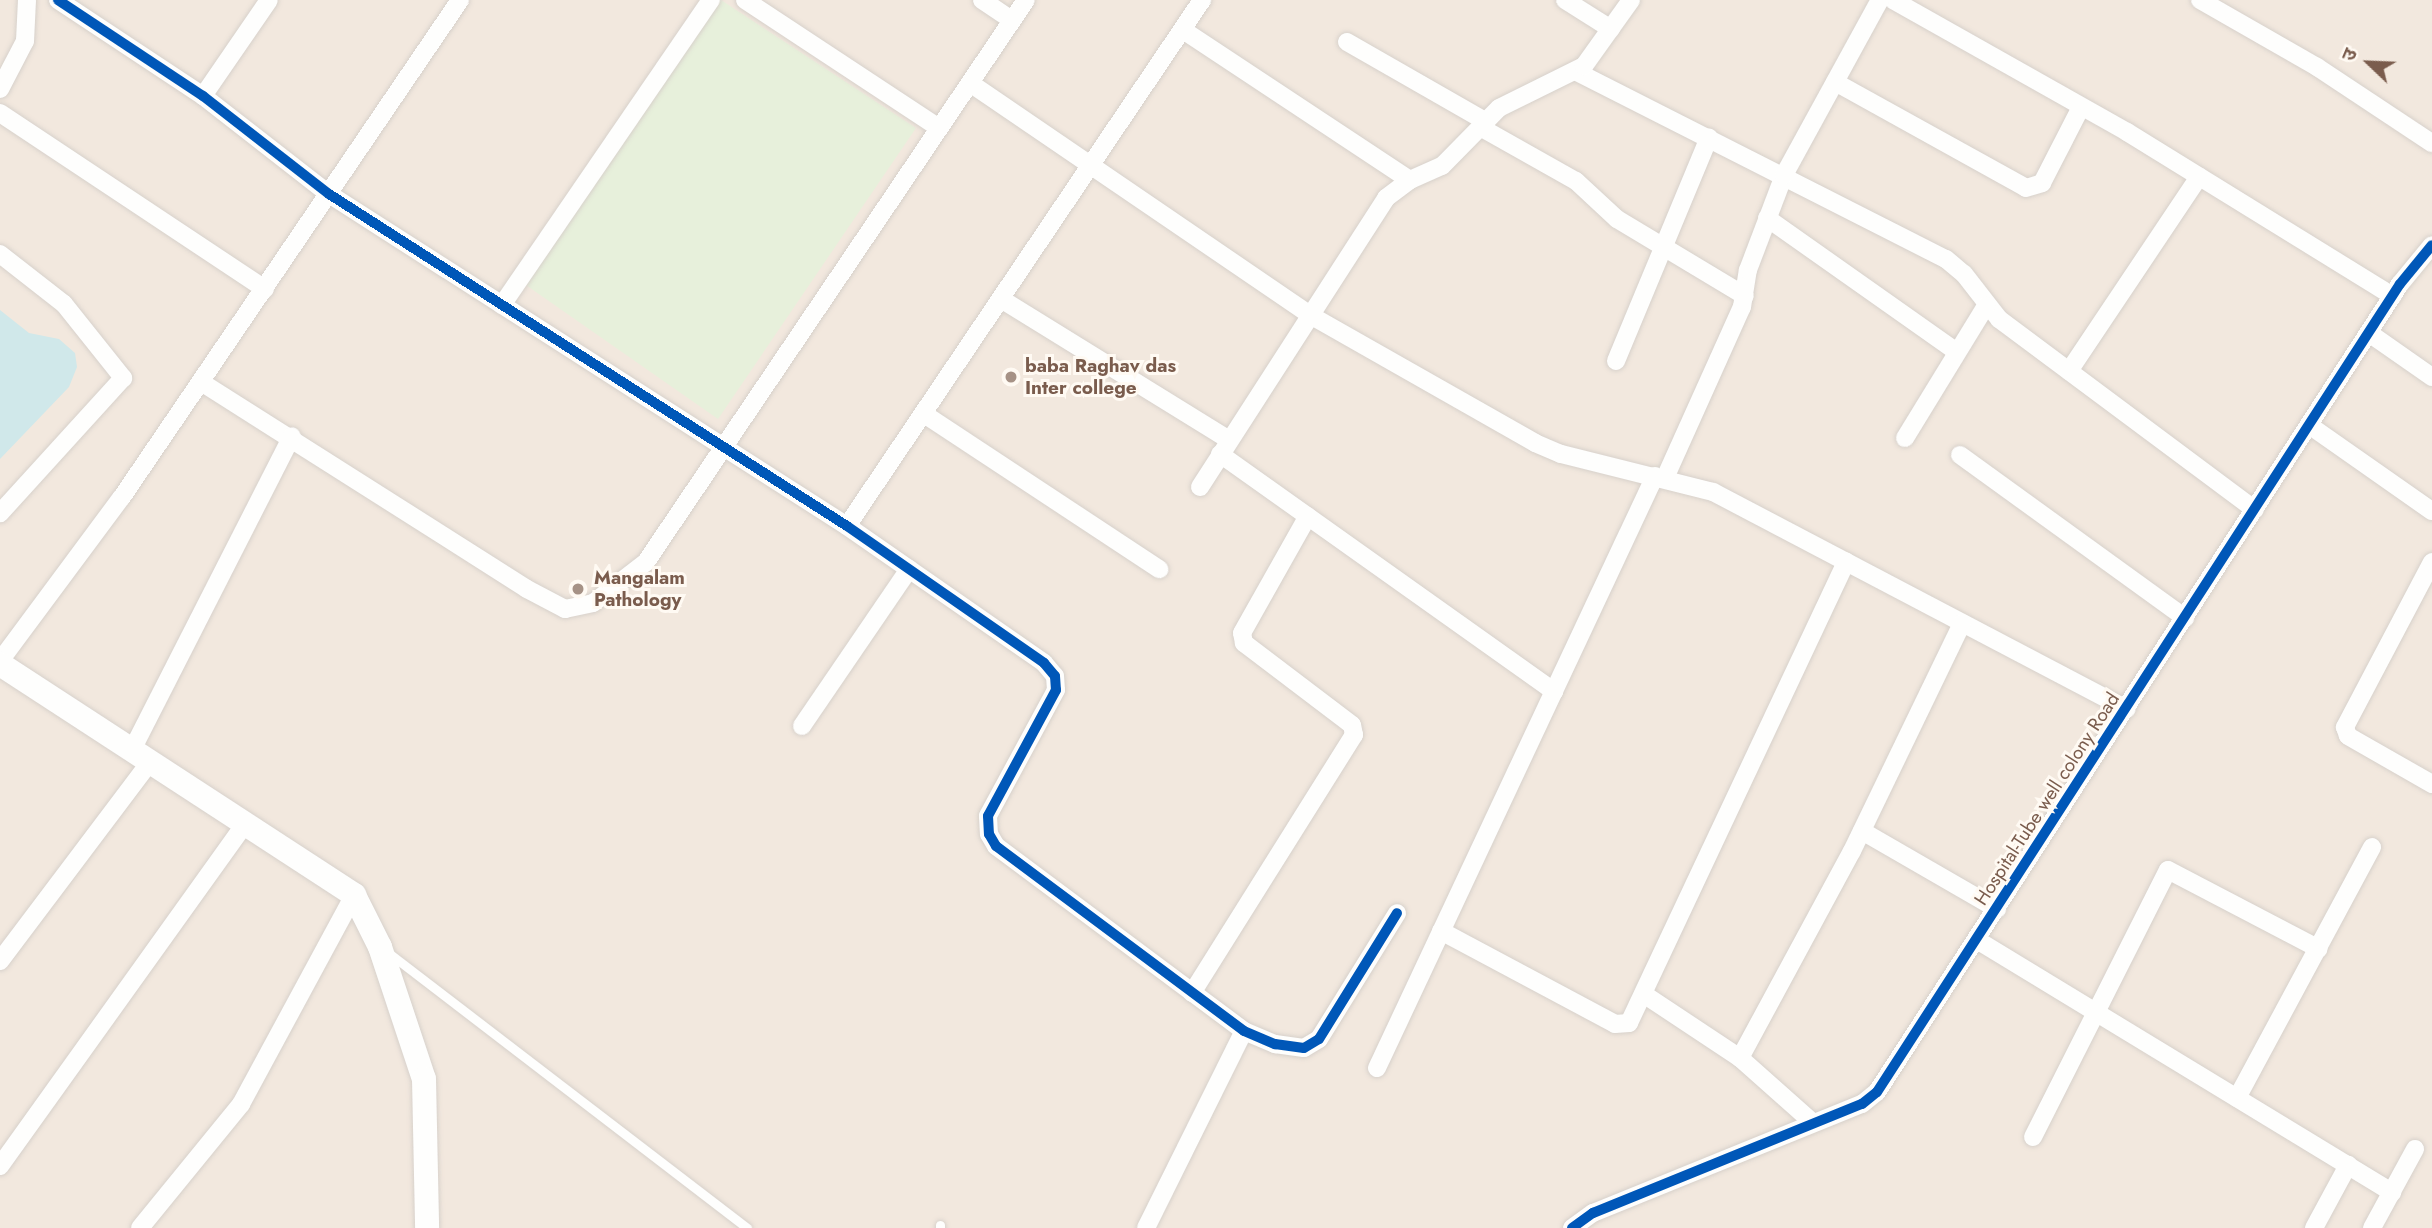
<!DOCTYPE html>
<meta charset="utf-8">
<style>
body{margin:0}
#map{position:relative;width:2432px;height:1228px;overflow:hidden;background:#f9f5f0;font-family:Jost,"Noto Sans Devanagari",sans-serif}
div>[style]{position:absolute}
.residential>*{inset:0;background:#f2e8de;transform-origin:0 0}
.green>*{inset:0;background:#e7f0db}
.water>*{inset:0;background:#d0e8ea}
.roads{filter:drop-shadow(0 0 2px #d7d1cb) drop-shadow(0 0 2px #d7d1cb)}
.lane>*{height:9px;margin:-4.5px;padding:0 4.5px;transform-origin:4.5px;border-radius:4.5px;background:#fefefd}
.street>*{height:18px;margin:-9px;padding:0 9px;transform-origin:9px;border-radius:9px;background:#fefefd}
.secondary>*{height:24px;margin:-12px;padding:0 12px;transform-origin:12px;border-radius:12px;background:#fefefd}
.cycleway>*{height:10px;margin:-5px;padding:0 5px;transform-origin:5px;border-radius:5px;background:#0057b8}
.dots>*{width:19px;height:19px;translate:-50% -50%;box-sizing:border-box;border:4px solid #fffaf3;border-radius:50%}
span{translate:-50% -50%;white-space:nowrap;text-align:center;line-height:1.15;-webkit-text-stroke:6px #fffaf3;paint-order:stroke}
.poi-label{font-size:19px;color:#7a5c4d;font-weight:700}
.left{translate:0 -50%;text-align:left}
.street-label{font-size:19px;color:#7a5c4d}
.north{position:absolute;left:2334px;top:28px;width:70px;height:70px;-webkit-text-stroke:5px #fffaf3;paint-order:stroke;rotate:293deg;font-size:19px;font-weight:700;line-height:28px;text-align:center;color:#7a5c4d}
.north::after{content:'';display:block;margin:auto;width:24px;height:32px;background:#7a5c4d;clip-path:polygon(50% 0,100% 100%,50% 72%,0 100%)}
</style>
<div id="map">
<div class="residential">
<div style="left:0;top:0;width:2432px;height:1228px"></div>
</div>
<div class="green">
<div style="clip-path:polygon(714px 0,721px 0,916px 128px,718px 419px,523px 283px)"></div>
</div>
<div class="water">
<div style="clip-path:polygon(0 310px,29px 333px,59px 339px,75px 353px,77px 367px,69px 387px,0 459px)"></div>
</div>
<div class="roads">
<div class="lane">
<div style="left:390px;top:954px;width:450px;rotate:37.5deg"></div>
<div style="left:940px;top:1228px;width:3px;rotate:-90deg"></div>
</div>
<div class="street">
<div style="left:58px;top:0;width:174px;rotate:33.5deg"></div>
<div style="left:203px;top:96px;width:160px;rotate:37.9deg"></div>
<div style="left:329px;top:194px;width:615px;rotate:32.66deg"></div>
<div style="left:847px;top:526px;width:240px;rotate:34.8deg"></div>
<div style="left:1044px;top:663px;width:17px;rotate:50deg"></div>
<div style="left:1055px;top:676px;width:14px;rotate:86deg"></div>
<div style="left:1056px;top:690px;width:143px;rotate:118.4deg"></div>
<div style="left:988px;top:816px;width:18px;rotate:87deg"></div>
<div style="left:989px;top:834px;width:14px;rotate:60deg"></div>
<div style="left:996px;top:846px;width:309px;rotate:36.7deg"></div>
<div style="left:1244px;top:1031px;width:34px;rotate:23deg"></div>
<div style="left:1275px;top:1044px;width:29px;rotate:8deg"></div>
<div style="left:1304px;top:1048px;width:17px;rotate:-31deg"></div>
<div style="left:1319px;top:1039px;width:148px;rotate:-58.2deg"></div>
<div style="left:745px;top:0;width:232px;rotate:33.4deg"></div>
<div style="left:982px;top:0;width:36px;rotate:34deg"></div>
<div style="left:1565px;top:0;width:54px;rotate:32.2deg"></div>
<div style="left:1893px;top:0;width:269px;rotate:29.4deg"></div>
<div style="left:2127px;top:132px;width:312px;rotate:31.7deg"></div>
<div style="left:2200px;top:0;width:135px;rotate:29.8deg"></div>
<div style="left:2317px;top:67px;width:138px;rotate:33.5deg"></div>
<div style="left:1183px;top:30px;width:272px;rotate:33.5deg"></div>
<div style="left:1347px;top:42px;width:159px;rotate:29.8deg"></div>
<div style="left:1575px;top:71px;width:416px;rotate:26.9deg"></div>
<div style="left:1946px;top:259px;width:23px;rotate:40deg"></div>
<div style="left:1964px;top:274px;width:57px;rotate:52.1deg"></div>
<div style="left:1999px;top:319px;width:319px;rotate:36.7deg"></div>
<div style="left:1835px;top:82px;width:218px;rotate:29deg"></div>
<div style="left:2026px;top:188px;width:17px;rotate:-17deg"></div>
<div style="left:2042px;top:183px;width:85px;rotate:-62.8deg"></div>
<div style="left:970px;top:83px;width:412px;rotate:34.3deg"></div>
<div style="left:1310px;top:315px;width:259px;rotate:29.6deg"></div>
<div style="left:1535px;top:443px;width:28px;rotate:23deg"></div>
<div style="left:1561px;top:454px;width:157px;rotate:14deg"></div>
<div style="left:1713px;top:492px;width:467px;rotate:27.7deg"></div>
<div style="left:0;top:89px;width:54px;rotate:-62.5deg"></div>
<div style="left:25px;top:41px;width:41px;rotate:-87.2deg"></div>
<div style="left:203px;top:96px;width:116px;rotate:-55.5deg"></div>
<div style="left:0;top:113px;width:318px;rotate:33.6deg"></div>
<div style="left:1480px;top:127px;width:110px;rotate:29.4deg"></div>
<div style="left:1576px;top:181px;width:56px;rotate:42.8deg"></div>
<div style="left:1617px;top:219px;width:149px;rotate:31deg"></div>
<div style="left:1767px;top:218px;width:232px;rotate:35.2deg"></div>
<div style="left:0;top:254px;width:81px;rotate:38deg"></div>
<div style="left:64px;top:304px;width:95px;rotate:51.4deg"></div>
<div style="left:123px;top:378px;width:183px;rotate:132.3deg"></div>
<div style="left:1001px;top:299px;width:268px;rotate:31.7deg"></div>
<div style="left:502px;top:305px;width:370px;rotate:-55.6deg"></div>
<div style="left:2369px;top:333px;width:77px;rotate:34.9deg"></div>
<div style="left:1616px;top:361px;width:242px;rotate:-67.4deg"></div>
<div style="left:2069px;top:371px;width:234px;rotate:-56.2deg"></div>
<div style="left:201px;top:382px;width:386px;rotate:32.4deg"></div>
<div style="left:527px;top:589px;width:43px;rotate:27.8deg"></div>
<div style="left:565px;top:609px;width:29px;rotate:-12deg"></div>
<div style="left:593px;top:603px;width:67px;rotate:-37.7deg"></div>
<div style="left:646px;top:562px;width:678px;rotate:-55.94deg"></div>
<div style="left:924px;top:414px;width:282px;rotate:33.4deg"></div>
<div style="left:2309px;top:425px;width:150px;rotate:35deg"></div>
<div style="left:1905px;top:438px;width:155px;rotate:-58.5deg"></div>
<div style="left:1220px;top:454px;width:410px;rotate:35.4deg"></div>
<div style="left:1960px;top:455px;width:278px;rotate:35.9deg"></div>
<div style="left:1665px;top:478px;width:188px;rotate:-65.8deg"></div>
<div style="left:1742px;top:307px;width:37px;rotate:-81deg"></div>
<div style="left:1748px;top:270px;width:102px;rotate:-69.2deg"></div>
<div style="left:1784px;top:175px;width:200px;rotate:-61.3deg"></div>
<div style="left:1200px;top:487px;width:344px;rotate:-57.2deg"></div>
<div style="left:1386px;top:198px;width:30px;rotate:-37deg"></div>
<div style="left:1410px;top:180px;width:35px;rotate:-24deg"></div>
<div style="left:1442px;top:166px;width:81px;rotate:-45.5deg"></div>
<div style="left:1499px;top:108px;width:95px;rotate:-26.3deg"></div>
<div style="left:1584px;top:66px;width:81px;rotate:-54.5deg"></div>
<div style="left:847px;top:526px;width:635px;rotate:-55.98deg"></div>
<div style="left:2432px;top:562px;width:187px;rotate:117.8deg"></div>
<div style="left:2345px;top:727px;width:9px;rotate:72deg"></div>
<div style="left:2348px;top:736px;width:97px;rotate:29.7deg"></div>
<div style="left:0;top:661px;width:204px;rotate:-53.4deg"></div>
<div style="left:122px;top:497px;width:601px;rotate:-55.78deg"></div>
<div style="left:802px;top:726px;width:190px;rotate:-55.7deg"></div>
<div style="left:132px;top:750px;width:352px;rotate:-63deg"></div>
<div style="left:1862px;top:831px;width:156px;rotate:30deg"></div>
<div style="left:1441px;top:931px;width:197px;rotate:28.1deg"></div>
<div style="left:1615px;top:1024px;width:14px;rotate:-4deg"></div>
<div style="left:1629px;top:1023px;width:510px;rotate:-64.79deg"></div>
<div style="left:1977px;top:940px;width:486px;rotate:31.3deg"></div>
<div style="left:0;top:961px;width:249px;rotate:-53deg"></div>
<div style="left:1192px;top:993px;width:305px;rotate:-57.9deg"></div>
<div style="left:1354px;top:735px;width:10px;rotate:-101deg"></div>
<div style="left:1352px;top:725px;width:136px;rotate:-142.8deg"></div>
<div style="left:1244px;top:643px;width:10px;rotate:-101deg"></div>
<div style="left:1242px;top:633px;width:134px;rotate:-60.6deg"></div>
<div style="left:1645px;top:995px;width:114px;rotate:33.6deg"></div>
<div style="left:1740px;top:1058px;width:96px;rotate:41.6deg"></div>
<div style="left:1740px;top:1058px;width:235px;rotate:-61.6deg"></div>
<div style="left:1852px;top:851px;width:253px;rotate:-64.2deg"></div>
<div style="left:1377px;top:1068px;width:654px;rotate:-64.85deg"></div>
<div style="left:2237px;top:1098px;width:285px;rotate:-61.7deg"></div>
<div style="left:2033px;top:1137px;width:299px;rotate:-63.2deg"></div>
<div style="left:2168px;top:870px;width:170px;rotate:27.6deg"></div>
<div style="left:0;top:1166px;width:421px;rotate:-54.4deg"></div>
<div style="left:140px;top:1228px;width:160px;rotate:-50.8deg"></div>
<div style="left:241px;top:1104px;width:238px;rotate:-61.6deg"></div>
<div style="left:1146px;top:1228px;width:220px;rotate:-63.6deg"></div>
<div style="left:1572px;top:1228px;width:26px;rotate:-36deg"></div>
<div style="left:1593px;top:1213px;width:290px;rotate:-22.1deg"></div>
<div style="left:1862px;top:1104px;width:19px;rotate:-39deg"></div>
<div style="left:1877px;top:1092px;width:962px;rotate:-57.09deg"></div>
<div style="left:2400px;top:284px;width:50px;rotate:-50.6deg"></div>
<div style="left:2314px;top:1228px;width:72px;rotate:-61.6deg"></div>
<div style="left:2372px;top:1228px;width:90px;rotate:-61.4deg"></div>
</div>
<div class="secondary">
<div style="left:0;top:664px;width:423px;rotate:33.1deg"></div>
<div style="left:354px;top:895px;width:58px;rotate:63.4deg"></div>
<div style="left:380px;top:947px;width:139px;rotate:71.6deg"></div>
<div style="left:424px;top:1079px;width:149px;rotate:88.8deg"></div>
</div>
</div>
<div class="cycleway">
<div style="left:58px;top:0;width:174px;rotate:33.5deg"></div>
<div style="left:203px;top:96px;width:160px;rotate:37.9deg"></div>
<div style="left:329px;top:194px;width:615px;rotate:32.66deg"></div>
<div style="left:847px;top:526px;width:240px;rotate:34.8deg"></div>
<div style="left:1044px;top:663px;width:17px;rotate:50deg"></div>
<div style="left:1055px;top:676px;width:14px;rotate:86deg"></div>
<div style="left:1056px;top:690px;width:143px;rotate:118.4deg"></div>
<div style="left:988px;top:816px;width:18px;rotate:87deg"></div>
<div style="left:989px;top:834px;width:14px;rotate:60deg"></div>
<div style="left:996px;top:846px;width:309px;rotate:36.7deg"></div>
<div style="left:1244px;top:1031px;width:34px;rotate:23deg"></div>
<div style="left:1275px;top:1044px;width:29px;rotate:8deg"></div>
<div style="left:1304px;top:1048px;width:17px;rotate:-31deg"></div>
<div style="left:1319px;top:1039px;width:148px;rotate:-58.2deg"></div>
<div style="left:1572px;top:1228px;width:26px;rotate:-36deg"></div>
<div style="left:1593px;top:1213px;width:290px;rotate:-22.1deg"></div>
<div style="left:1862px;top:1104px;width:19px;rotate:-39deg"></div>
<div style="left:1877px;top:1092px;width:962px;rotate:-57.09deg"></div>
<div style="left:2400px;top:284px;width:50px;rotate:-50.6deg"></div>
</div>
<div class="dots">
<div style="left:1011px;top:377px;background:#a69286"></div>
<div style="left:578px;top:589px;background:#a69286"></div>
</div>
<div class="poi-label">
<span class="left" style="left:1025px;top:377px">baba Raghav das<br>Inter college</span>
<span class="left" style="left:594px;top:589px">Mangalam<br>Pathology</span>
</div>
<div class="street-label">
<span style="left:2047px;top:799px;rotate:-57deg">Hospital-Tube well colony Road</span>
</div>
<div class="north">उ</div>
</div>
